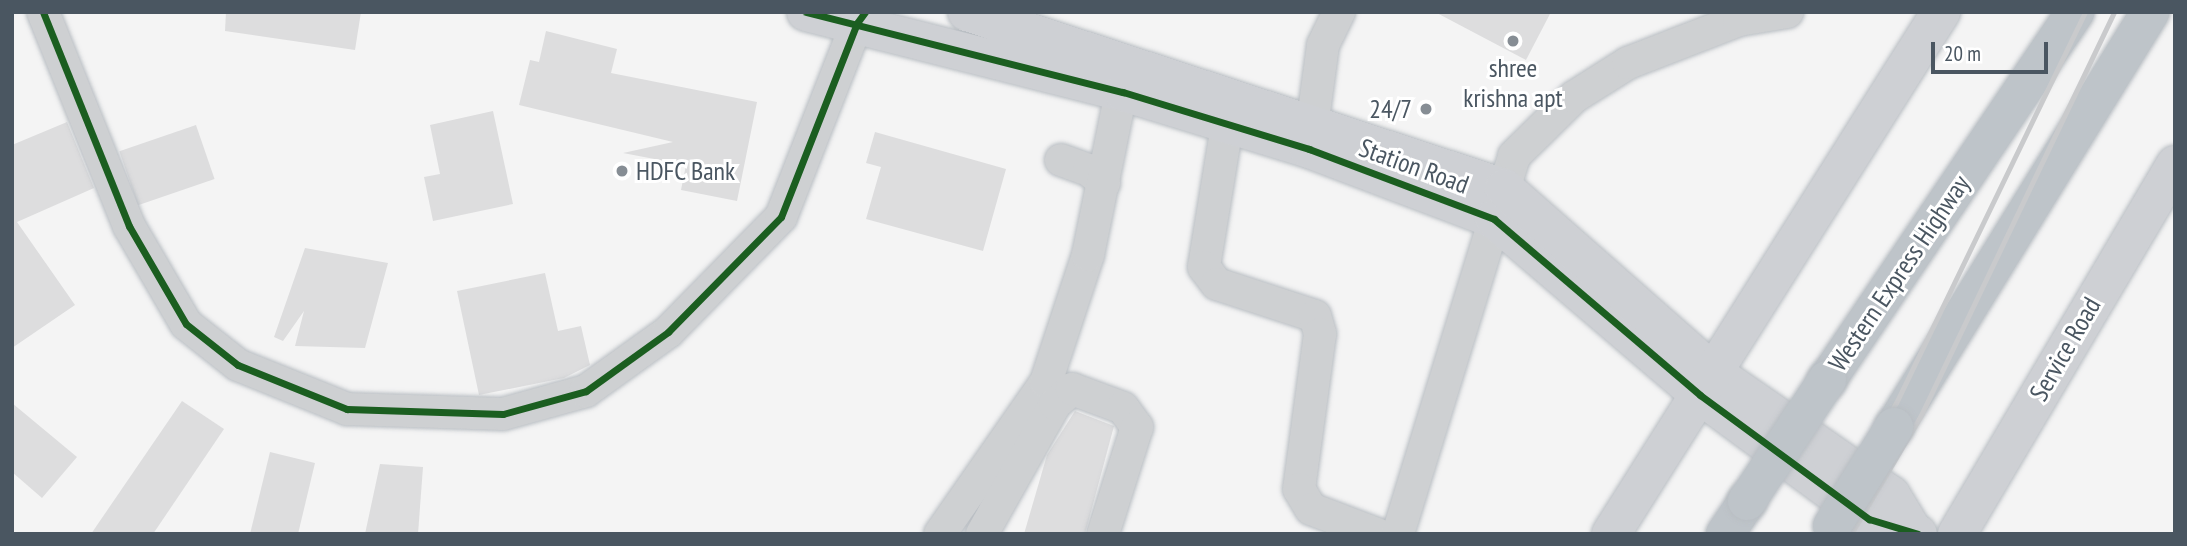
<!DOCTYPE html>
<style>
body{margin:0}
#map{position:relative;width:2187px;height:546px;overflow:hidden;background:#f4f4f4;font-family:"PT Sans Narrow",sans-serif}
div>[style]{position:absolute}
.building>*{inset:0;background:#ddddde;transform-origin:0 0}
.roads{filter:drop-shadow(0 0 2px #b9bec3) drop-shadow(0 0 2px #b9bec3)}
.street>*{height:32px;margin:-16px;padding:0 16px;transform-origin:16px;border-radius:16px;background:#ced0d2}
.secondary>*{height:38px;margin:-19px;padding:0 19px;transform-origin:19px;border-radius:19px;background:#ced0d4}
.highway>*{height:38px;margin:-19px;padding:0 19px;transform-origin:19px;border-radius:19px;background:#bec4c9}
.rail>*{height:5px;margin:-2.5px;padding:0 2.5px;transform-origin:2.5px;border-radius:2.5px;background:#c9cacc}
.bridges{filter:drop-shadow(0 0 2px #b9bec3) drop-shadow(0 0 2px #b9bec3)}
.highway-bridge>*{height:38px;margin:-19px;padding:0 19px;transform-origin:19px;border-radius:19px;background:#bec4c9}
.cycleway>*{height:7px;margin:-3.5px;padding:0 3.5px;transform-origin:3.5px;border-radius:3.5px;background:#1b5e20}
.dots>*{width:19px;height:19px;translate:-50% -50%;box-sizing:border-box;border:4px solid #fff;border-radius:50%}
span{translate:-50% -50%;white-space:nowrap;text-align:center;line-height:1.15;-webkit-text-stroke:6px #fff;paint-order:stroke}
.poi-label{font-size:26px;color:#4a5661}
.right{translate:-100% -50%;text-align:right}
.left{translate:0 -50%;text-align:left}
.street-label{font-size:26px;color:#4a5661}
.frame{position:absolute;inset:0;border:14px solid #4a5661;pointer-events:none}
.scale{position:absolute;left:1931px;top:42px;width:117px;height:32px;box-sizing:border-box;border:4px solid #4a5661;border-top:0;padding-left:9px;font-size:21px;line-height:24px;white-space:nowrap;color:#4a5661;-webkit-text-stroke:5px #fff;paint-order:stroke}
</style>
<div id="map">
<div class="building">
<div style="clip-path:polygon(226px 12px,361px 12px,355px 50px,225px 31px)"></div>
<div style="clip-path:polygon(1435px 12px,1551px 12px,1526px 60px)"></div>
<div style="clip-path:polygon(546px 31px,617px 49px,611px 73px,757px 102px,737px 201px,681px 190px,686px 165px,623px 153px,673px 142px,519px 105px,530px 60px,539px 62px)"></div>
<div style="clip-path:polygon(493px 111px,513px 204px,433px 221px,424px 177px,440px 174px,430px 125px)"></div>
<div style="clip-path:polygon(67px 122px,94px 188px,17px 222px,75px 305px,12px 348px,12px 145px)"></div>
<div style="left:196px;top:125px;width:57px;height:81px;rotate:71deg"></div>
<div style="clip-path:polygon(875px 132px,1006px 169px,983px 251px,866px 219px,881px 167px,866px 163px)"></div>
<div style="clip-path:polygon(305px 248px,388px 263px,365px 348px,295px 346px,304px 311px,283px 341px,274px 337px)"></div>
<div style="clip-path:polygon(545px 273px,558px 331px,581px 326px,590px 365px,564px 378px,479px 395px,457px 291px)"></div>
<div style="clip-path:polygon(182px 401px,224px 429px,153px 534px,91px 534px)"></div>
<div style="clip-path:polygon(12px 403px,77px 457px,42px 498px,12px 472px)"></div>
<div style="clip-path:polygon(1075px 411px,1114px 426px,1085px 534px,1024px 534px,1047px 455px)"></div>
<div style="clip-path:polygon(270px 452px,315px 463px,298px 534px,250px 534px)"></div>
<div style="clip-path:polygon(380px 464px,423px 467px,418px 534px,365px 534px)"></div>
</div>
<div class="roads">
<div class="street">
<div style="left:43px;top:12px;width:231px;rotate:68.1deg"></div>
<div style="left:129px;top:226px;width:113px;rotate:59.8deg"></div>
<div style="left:186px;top:324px;width:66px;rotate:38.3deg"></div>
<div style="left:238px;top:365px;width:118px;rotate:22deg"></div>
<div style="left:347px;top:409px;width:156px;rotate:1.8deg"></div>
<div style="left:503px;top:414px;width:86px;rotate:-15.5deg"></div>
<div style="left:586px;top:391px;width:101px;rotate:-35.7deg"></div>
<div style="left:668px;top:332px;width:161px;rotate:-45.5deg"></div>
<div style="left:781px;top:217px;width:208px;rotate:-68.6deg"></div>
<div style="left:857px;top:23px;width:14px;rotate:-54deg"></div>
<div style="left:1227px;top:126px;width:143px;rotate:99.3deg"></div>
<div style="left:1204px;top:267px;width:21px;rotate:53deg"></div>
<div style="left:1217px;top:284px;width:103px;rotate:18.1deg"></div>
<div style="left:1315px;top:316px;width:19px;rotate:74deg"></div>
<div style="left:1320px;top:334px;width:156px;rotate:97.7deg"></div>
<div style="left:1299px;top:489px;width:23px;rotate:59deg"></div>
<div style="left:1311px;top:509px;width:71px;rotate:20.7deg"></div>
<div style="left:1309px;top:149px;width:105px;rotate:-82.3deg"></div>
<div style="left:1323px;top:45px;width:37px;rotate:-64deg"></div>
<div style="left:1061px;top:160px;width:30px;rotate:20deg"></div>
<div style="left:1089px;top:170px;width:20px;rotate:41deg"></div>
<div style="left:940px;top:534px;width:185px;rotate:-55.1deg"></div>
<div style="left:1046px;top:382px;width:134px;rotate:-71.7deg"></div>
<div style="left:1088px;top:255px;width:191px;rotate:-78.5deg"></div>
<div style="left:982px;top:534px;width:149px;rotate:-60.7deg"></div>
<div style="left:1055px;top:404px;width:23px;rotate:-41deg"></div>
<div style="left:1072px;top:389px;width:54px;rotate:20.4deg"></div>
<div style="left:1123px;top:408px;width:24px;rotate:54deg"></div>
<div style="left:1137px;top:427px;width:112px;rotate:107.6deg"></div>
<div style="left:1398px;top:534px;width:395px;rotate:-72.9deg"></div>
<div style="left:1514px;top:156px;width:84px;rotate:-44.5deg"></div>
<div style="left:1574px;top:97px;width:64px;rotate:-32.2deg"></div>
<div style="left:1628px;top:63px;width:119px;rotate:-21.2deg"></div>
<div style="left:1739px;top:20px;width:49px;rotate:-9.5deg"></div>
</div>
<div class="secondary">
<div style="left:806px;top:12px;width:327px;rotate:14.2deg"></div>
<div style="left:1123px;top:92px;width:195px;rotate:17deg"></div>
<div style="left:1309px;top:149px;width:198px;rotate:20.7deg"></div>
<div style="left:1494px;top:219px;width:271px;rotate:40.5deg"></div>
<div style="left:1700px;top:395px;width:210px;rotate:36.3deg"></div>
<div style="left:1869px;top:519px;width:51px;rotate:17deg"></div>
<div style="left:967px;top:12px;width:565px;rotate:18.15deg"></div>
<div style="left:1504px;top:188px;width:280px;rotate:41.4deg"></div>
<div style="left:1714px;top:373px;width:215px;rotate:34.6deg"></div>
<div style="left:1891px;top:495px;width:41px;rotate:59deg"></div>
<div style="left:1611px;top:534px;width:618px;rotate:-57.7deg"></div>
<div style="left:1957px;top:534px;width:429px;rotate:-59.4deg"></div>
</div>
<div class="highway">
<div style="left:1827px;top:380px;width:444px;rotate:-56deg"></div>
<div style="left:1894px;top:427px;width:488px;rotate:-58.3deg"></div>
<div style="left:1725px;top:534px;width:40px;rotate:-56deg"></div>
</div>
</div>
<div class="rail">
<div style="left:1819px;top:534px;width:152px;rotate:-59.6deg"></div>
<div style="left:1896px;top:403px;width:434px;rotate:-64.2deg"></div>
<div style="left:1851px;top:534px;width:138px;rotate:-59.5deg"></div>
<div style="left:1921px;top:415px;width:447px;rotate:-64.4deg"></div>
</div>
<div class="bridges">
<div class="highway-bridge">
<div style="left:1747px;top:501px;width:145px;rotate:-56.5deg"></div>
<div style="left:1832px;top:526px;width:117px;rotate:-57.9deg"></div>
</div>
</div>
<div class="cycleway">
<div style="left:43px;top:12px;width:231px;rotate:68.1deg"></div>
<div style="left:129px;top:226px;width:113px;rotate:59.8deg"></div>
<div style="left:186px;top:324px;width:66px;rotate:38.3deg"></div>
<div style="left:238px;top:365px;width:118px;rotate:22deg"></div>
<div style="left:347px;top:409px;width:156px;rotate:1.8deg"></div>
<div style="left:503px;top:414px;width:86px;rotate:-15.5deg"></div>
<div style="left:586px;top:391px;width:101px;rotate:-35.7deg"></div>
<div style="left:668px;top:332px;width:161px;rotate:-45.5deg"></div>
<div style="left:781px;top:217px;width:208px;rotate:-68.6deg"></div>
<div style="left:857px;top:23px;width:14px;rotate:-54deg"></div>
<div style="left:806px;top:12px;width:327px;rotate:14.2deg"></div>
<div style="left:1123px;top:92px;width:195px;rotate:17deg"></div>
<div style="left:1309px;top:149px;width:198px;rotate:20.7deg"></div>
<div style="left:1494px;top:219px;width:271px;rotate:40.5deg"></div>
<div style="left:1700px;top:395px;width:210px;rotate:36.3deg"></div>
<div style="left:1869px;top:519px;width:51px;rotate:17deg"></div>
</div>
<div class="dots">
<div style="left:1513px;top:41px;background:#868d94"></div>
<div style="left:1426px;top:109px;background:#868d94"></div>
<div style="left:622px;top:171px;background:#868d94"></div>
</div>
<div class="poi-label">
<span style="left:1513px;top:83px">shree<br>krishna apt</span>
<span class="right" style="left:1412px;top:109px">24/7</span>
<span class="left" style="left:636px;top:171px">HDFC Bank</span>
</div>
<div class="street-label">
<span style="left:1414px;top:166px;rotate:20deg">Station Road</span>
<span style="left:1899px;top:273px;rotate:-56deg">Western Express Highway</span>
<span style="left:2065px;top:349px;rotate:-60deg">Service Road</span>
</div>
<div class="frame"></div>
<div class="scale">20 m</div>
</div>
